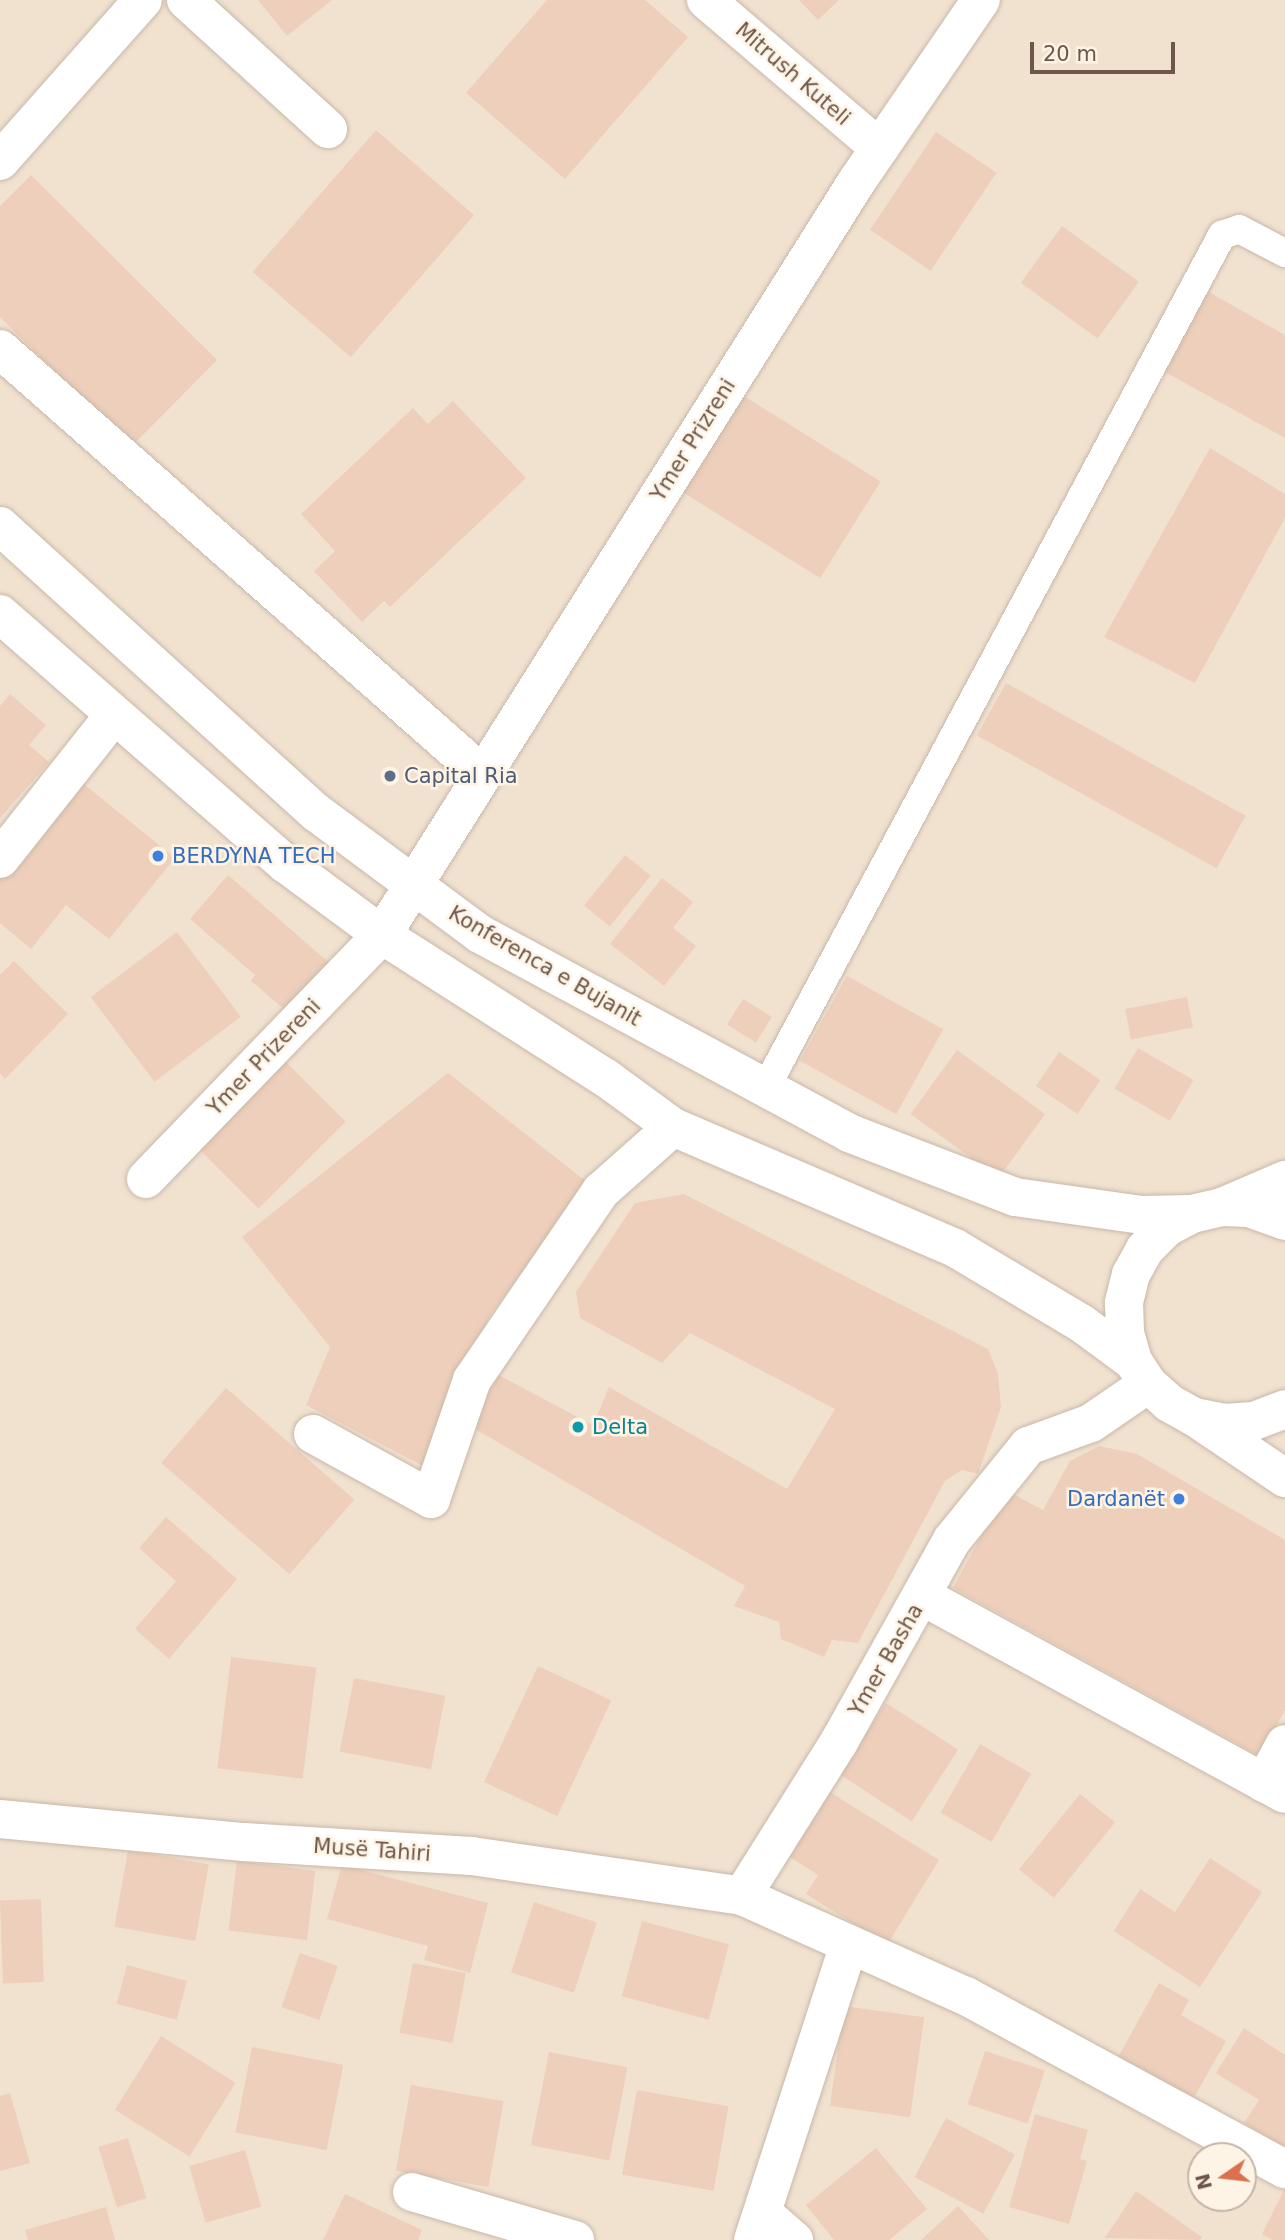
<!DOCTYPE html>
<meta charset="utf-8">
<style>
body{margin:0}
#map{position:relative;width:1285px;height:2240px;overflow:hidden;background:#faf0e1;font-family:"DejaVu Sans",sans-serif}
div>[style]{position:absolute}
.residential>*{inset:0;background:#f1e2d0}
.building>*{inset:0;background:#edcfbb;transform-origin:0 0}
.roads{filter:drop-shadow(0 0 2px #c9b8a9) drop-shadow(0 0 2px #c9b8a9)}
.service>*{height:28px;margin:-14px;padding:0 14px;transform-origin:14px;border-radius:14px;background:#fff}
.minor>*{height:38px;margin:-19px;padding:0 19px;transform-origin:19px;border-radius:19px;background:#fff}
.tertiary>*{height:38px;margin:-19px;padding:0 19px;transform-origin:19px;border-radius:19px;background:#fff}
.secondary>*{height:38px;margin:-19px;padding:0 19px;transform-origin:19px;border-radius:19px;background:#fff}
.dots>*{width:19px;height:19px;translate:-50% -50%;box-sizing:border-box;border:4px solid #fdf4e6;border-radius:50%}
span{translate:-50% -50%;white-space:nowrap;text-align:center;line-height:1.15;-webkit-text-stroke:5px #fdf4e6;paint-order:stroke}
.street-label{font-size:21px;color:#6e574a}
.service-label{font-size:21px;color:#4e5e75}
.left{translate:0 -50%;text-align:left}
.shop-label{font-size:21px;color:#366cbe}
.right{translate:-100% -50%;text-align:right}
.culture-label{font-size:21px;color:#0d838f}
.north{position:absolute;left:1187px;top:2142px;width:70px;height:70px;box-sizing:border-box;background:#fdf4e6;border:2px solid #c4b5a8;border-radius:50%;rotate:256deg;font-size:19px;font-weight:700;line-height:28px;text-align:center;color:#6e574a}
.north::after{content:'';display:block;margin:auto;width:24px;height:32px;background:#db704f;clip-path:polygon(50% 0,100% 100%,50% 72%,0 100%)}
.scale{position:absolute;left:1030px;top:42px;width:145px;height:32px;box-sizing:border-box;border:4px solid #6e574a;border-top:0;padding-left:9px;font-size:21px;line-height:24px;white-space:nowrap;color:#6e574a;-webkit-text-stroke:5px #fdf4e6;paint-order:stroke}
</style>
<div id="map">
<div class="residential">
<div style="clip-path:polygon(evenodd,0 0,1285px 0,1285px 2240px,0 2240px,0 0,1201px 2156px,1243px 2156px,1243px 2198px,1201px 2198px,1201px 2156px)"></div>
</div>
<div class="building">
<div style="clip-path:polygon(258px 0,332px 0,287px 36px)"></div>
<div style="clip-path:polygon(547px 0,645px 0,688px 37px,565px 179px,466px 93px)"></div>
<div style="clip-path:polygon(799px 0,839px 0,818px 20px)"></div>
<div style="left:376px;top:130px;width:130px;height:188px;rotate:41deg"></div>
<div style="left:936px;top:132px;width:73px;height:118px;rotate:34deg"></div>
<div style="clip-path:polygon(31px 175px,217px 360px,131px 447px,0 317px,0 206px)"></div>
<div style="left:1062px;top:226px;width:95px;height:70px;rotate:36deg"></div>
<div style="clip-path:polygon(1207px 291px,1285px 335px,1285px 438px,1163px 371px)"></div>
<div style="left:739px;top:393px;width:167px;height:114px;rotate:32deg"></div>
<div style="clip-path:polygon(453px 401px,526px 478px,390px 607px,384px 601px,362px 622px,314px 571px,335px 551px,301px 514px,413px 408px,428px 424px)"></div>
<div style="clip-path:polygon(1210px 448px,1285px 494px,1285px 518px,1195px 683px,1104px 637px)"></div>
<div style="left:1006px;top:683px;width:274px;height:60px;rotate:29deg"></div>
<div style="clip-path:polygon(10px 694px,46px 725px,29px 745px,49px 762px,0 818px,0 706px)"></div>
<div style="clip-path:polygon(74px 776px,175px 858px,109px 939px,66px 905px,31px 949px,0 923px,0 867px)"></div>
<div style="left:625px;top:855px;width:33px;height:65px;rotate:39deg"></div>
<div style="clip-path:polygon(228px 875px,333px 966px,291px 1015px,251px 981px,255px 975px,190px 919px)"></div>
<div style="clip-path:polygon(662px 878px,693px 902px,673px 928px,696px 946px,664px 986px,610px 944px)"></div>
<div style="left:177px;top:932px;width:106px;height:108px;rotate:53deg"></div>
<div style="clip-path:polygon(14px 961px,68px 1014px,5px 1079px,0 1074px,0 975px)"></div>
<div style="left:847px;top:976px;width:110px;height:97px;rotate:29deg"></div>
<div style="left:1187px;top:997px;width:31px;height:63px;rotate:79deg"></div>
<div style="left:743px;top:999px;width:34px;height:30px;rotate:32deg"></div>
<div style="left:1138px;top:1048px;width:64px;height:47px;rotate:30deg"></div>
<div style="left:957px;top:1050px;width:109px;height:79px;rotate:36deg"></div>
<div style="left:1059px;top:1052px;width:50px;height:41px;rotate:34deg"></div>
<div style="left:282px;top:1058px;width:90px;height:123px;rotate:45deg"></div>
<div style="clip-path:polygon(448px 1073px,588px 1183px,490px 1315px,427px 1468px,306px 1405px,330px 1347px,242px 1237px)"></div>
<div style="clip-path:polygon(684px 1194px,988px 1349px,998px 1374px,1001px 1407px,978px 1474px,962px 1470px,945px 1481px,858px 1643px,832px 1640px,824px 1657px,781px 1639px,779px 1622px,734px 1606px,745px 1586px,475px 1429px,493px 1372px,593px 1425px,609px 1387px,787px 1489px,835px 1409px,690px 1333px,662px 1363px,580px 1318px,576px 1292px,635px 1203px)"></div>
<div style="left:226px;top:1388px;width:170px;height:99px;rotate:41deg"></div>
<div style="clip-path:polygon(1099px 1446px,1137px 1454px,1285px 1540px,1285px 1710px,1260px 1756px,953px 1588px,1006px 1490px,1043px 1510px,1070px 1461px)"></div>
<div style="clip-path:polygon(166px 1517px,237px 1579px,169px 1659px,135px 1629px,176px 1581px,139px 1548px)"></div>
<div style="left:231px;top:1657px;width:86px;height:112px;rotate:7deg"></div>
<div style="left:538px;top:1666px;width:81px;height:128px;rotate:25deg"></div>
<div style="left:354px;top:1678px;width:93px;height:75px;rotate:11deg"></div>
<div style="left:886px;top:1703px;width:86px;height:85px;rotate:33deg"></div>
<div style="left:980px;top:1744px;width:59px;height:79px;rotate:30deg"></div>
<div style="clip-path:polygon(828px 1791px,939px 1860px,887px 1945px,806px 1894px,818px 1875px,788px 1856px)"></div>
<div style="left:1080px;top:1794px;width:45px;height:97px;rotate:39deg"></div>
<div style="left:128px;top:1850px;width:82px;height:78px;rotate:10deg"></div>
<div style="clip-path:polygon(1210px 1858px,1262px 1892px,1200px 1987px,1114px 1931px,1140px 1889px,1175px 1912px)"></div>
<div style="left:237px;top:1861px;width:79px;height:70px;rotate:7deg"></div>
<div style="clip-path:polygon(342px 1865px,488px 1903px,470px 1973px,424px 1960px,428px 1946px,327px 1919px)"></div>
<div style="left:41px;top:1899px;width:83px;height:41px;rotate:88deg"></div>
<div style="left:534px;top:1902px;width:66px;height:74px;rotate:18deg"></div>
<div style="left:642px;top:1921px;width:90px;height:78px;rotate:15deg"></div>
<div style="left:300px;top:1953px;width:40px;height:57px;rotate:19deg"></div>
<div style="left:413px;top:1963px;width:54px;height:71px;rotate:11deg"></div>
<div style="left:127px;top:1965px;width:62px;height:40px;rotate:15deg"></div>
<div style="clip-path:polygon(1159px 1983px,1189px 2000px,1181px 2015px,1226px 2041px,1192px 2101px,1117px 2059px)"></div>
<div style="left:844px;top:2006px;width:81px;height:101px;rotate:8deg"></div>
<div style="clip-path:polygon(1244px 2028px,1285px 2055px,1285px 2148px,1244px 2123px,1259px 2100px,1216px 2073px)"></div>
<div style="left:161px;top:2036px;width:88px;height:87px;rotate:32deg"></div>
<div style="left:252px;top:2047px;width:93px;height:87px;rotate:11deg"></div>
<div style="left:985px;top:2051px;width:63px;height:56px;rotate:18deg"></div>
<div style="left:549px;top:2052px;width:80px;height:95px;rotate:11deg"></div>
<div style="left:411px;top:2085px;width:94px;height:87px;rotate:10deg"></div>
<div style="left:637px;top:2090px;width:93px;height:86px;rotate:10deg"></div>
<div style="clip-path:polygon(10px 2093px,30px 2163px,0 2171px,0 2096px)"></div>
<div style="clip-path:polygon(1035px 2114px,1088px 2130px,1080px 2159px,1087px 2161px,1069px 2224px,1009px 2207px)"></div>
<div style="left:946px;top:2118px;width:78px;height:67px;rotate:28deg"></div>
<div style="left:128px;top:2138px;width:63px;height:31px;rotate:73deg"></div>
<div style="clip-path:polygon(876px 2148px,927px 2209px,889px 2240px,834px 2240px,806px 2205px)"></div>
<div style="left:245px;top:2150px;width:59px;height:58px;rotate:74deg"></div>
<div style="clip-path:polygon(1285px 2188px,1285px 2240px,1273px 2240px,1262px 2234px)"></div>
<div style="clip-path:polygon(1136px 2191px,1202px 2237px,1200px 2240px,1105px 2238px)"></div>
<div style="clip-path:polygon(345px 2194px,422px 2230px,418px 2240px,323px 2240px)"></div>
<div style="clip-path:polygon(958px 2206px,989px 2240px,921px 2240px)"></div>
<div style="clip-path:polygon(106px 2207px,115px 2240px,28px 2240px,25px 2230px)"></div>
</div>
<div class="roads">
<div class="service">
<div style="left:765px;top:1089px;width:969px;rotate:-61.85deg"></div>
<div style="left:1222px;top:235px;width:18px;rotate:-19deg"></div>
<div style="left:1239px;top:229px;width:52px;rotate:27.6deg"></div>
</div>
<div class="minor">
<div style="left:186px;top:0;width:192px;rotate:42.3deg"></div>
<div style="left:706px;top:0;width:228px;rotate:40.5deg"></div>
<div style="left:0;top:161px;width:215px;rotate:-48.4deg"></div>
<div style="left:0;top:349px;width:643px;rotate:41.4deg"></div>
<div style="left:0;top:859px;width:184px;rotate:-51.6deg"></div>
<div style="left:146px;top:1179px;width:339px;rotate:-46deg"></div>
<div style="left:382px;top:935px;width:891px;rotate:-57.79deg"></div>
<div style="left:857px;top:181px;width:219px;rotate:-55.6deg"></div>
<div style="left:313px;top:1434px;width:135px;rotate:28.8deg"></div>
<div style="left:431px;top:1499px;width:126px;rotate:-71deg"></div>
<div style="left:472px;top:1380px;width:229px;rotate:-55.7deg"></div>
<div style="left:601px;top:1191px;width:96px;rotate:-41.6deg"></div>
<div style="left:922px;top:1596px;width:413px;rotate:28.6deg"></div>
<div style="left:1264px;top:1783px;width:44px;rotate:-61.7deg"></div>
<div style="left:0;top:1819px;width:245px;rotate:5.4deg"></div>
<div style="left:244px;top:1842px;width:228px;rotate:3.5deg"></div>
<div style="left:472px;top:1856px;width:273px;rotate:8.4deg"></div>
<div style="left:742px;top:1896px;width:245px;rotate:24.1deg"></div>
<div style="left:966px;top:1996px;width:363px;rotate:28.5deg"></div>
<div style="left:742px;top:1896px;width:182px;rotate:-57.8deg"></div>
<div style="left:839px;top:1742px;width:231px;rotate:-60.8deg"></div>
<div style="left:952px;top:1540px;width:121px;rotate:-51deg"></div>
<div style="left:1028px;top:1446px;width:67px;rotate:-20.1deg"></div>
<div style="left:1091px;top:1423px;width:69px;rotate:-34.4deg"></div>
<div style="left:412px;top:2192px;width:170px;rotate:16.4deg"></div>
<div style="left:764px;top:2214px;width:40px;rotate:41deg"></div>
<div style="left:753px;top:2240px;width:311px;rotate:-72deg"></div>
</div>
<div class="tertiary">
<div style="left:1222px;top:1207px;width:69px;rotate:-23.2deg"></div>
</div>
<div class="secondary">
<div style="left:0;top:526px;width:428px;rotate:42.2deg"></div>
<div style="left:317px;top:813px;width:203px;rotate:36.6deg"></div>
<div style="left:480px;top:934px;width:419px;rotate:28.3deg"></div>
<div style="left:849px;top:1133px;width:178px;rotate:21.1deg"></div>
<div style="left:1015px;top:1197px;width:128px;rotate:8.1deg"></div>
<div style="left:1142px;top:1215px;width:50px;rotate:-1.1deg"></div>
<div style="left:0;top:614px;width:380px;rotate:41.2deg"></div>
<div style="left:286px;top:864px;width:119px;rotate:36.5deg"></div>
<div style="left:382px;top:935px;width:266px;rotate:32.6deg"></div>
<div style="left:606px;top:1078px;width:83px;rotate:36.2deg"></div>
<div style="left:673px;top:1127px;width:307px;rotate:23.2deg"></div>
<div style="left:955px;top:1248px;width:147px;rotate:30.8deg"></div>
<div style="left:1081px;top:1323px;width:64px;rotate:36.2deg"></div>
<div style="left:1285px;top:1221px;width:37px;rotate:-160deg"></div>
<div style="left:1250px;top:1208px;width:28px;rotate:-178deg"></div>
<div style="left:1222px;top:1207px;width:31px;rotate:167deg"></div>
<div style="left:1192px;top:1214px;width:30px;rotate:152deg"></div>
<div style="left:1166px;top:1228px;width:30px;rotate:135deg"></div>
<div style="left:1145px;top:1249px;width:29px;rotate:119deg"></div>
<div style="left:1131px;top:1274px;width:30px;rotate:104deg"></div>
<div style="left:1124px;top:1303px;width:30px;rotate:88deg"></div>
<div style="left:1125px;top:1333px;width:29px;rotate:74deg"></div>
<div style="left:1133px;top:1361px;width:27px;rotate:57deg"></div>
<div style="left:1148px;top:1384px;width:28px;rotate:42deg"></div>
<div style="left:1169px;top:1403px;width:29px;rotate:29deg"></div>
<div style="left:1194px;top:1417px;width:31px;rotate:11deg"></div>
<div style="left:1224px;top:1423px;width:30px;rotate:-4deg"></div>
<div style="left:1254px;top:1421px;width:33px;rotate:-21deg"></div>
<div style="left:1199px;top:1420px;width:104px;rotate:34deg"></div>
</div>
</div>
<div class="dots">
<div style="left:390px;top:776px;background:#5c6f8a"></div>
<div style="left:158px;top:856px;background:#3f7fe0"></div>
<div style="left:578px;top:1427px;background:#0f9aa8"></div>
<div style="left:1179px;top:1499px;background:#3f7fe0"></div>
</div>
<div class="street-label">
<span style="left:793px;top:74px;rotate:41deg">Mitrush Kuteli</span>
<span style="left:693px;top:440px;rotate:-58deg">Ymer Prizreni</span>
<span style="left:545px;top:966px;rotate:30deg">Konferenca e Bujanit</span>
<span style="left:264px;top:1057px;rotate:-46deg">Ymer Prizereni</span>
<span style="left:886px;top:1660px;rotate:-60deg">Ymer Basha</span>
<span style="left:372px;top:1850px;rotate:4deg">Musë Tahiri</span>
</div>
<div class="service-label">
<span class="left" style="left:404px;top:776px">Capital Ria</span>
</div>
<div class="shop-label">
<span class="left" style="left:172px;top:856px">BERDYNA TECH</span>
<span class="right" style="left:1165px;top:1499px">Dardanët</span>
</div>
<div class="culture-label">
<span class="left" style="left:592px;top:1427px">Delta</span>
</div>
<div class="north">N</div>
<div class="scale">20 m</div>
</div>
